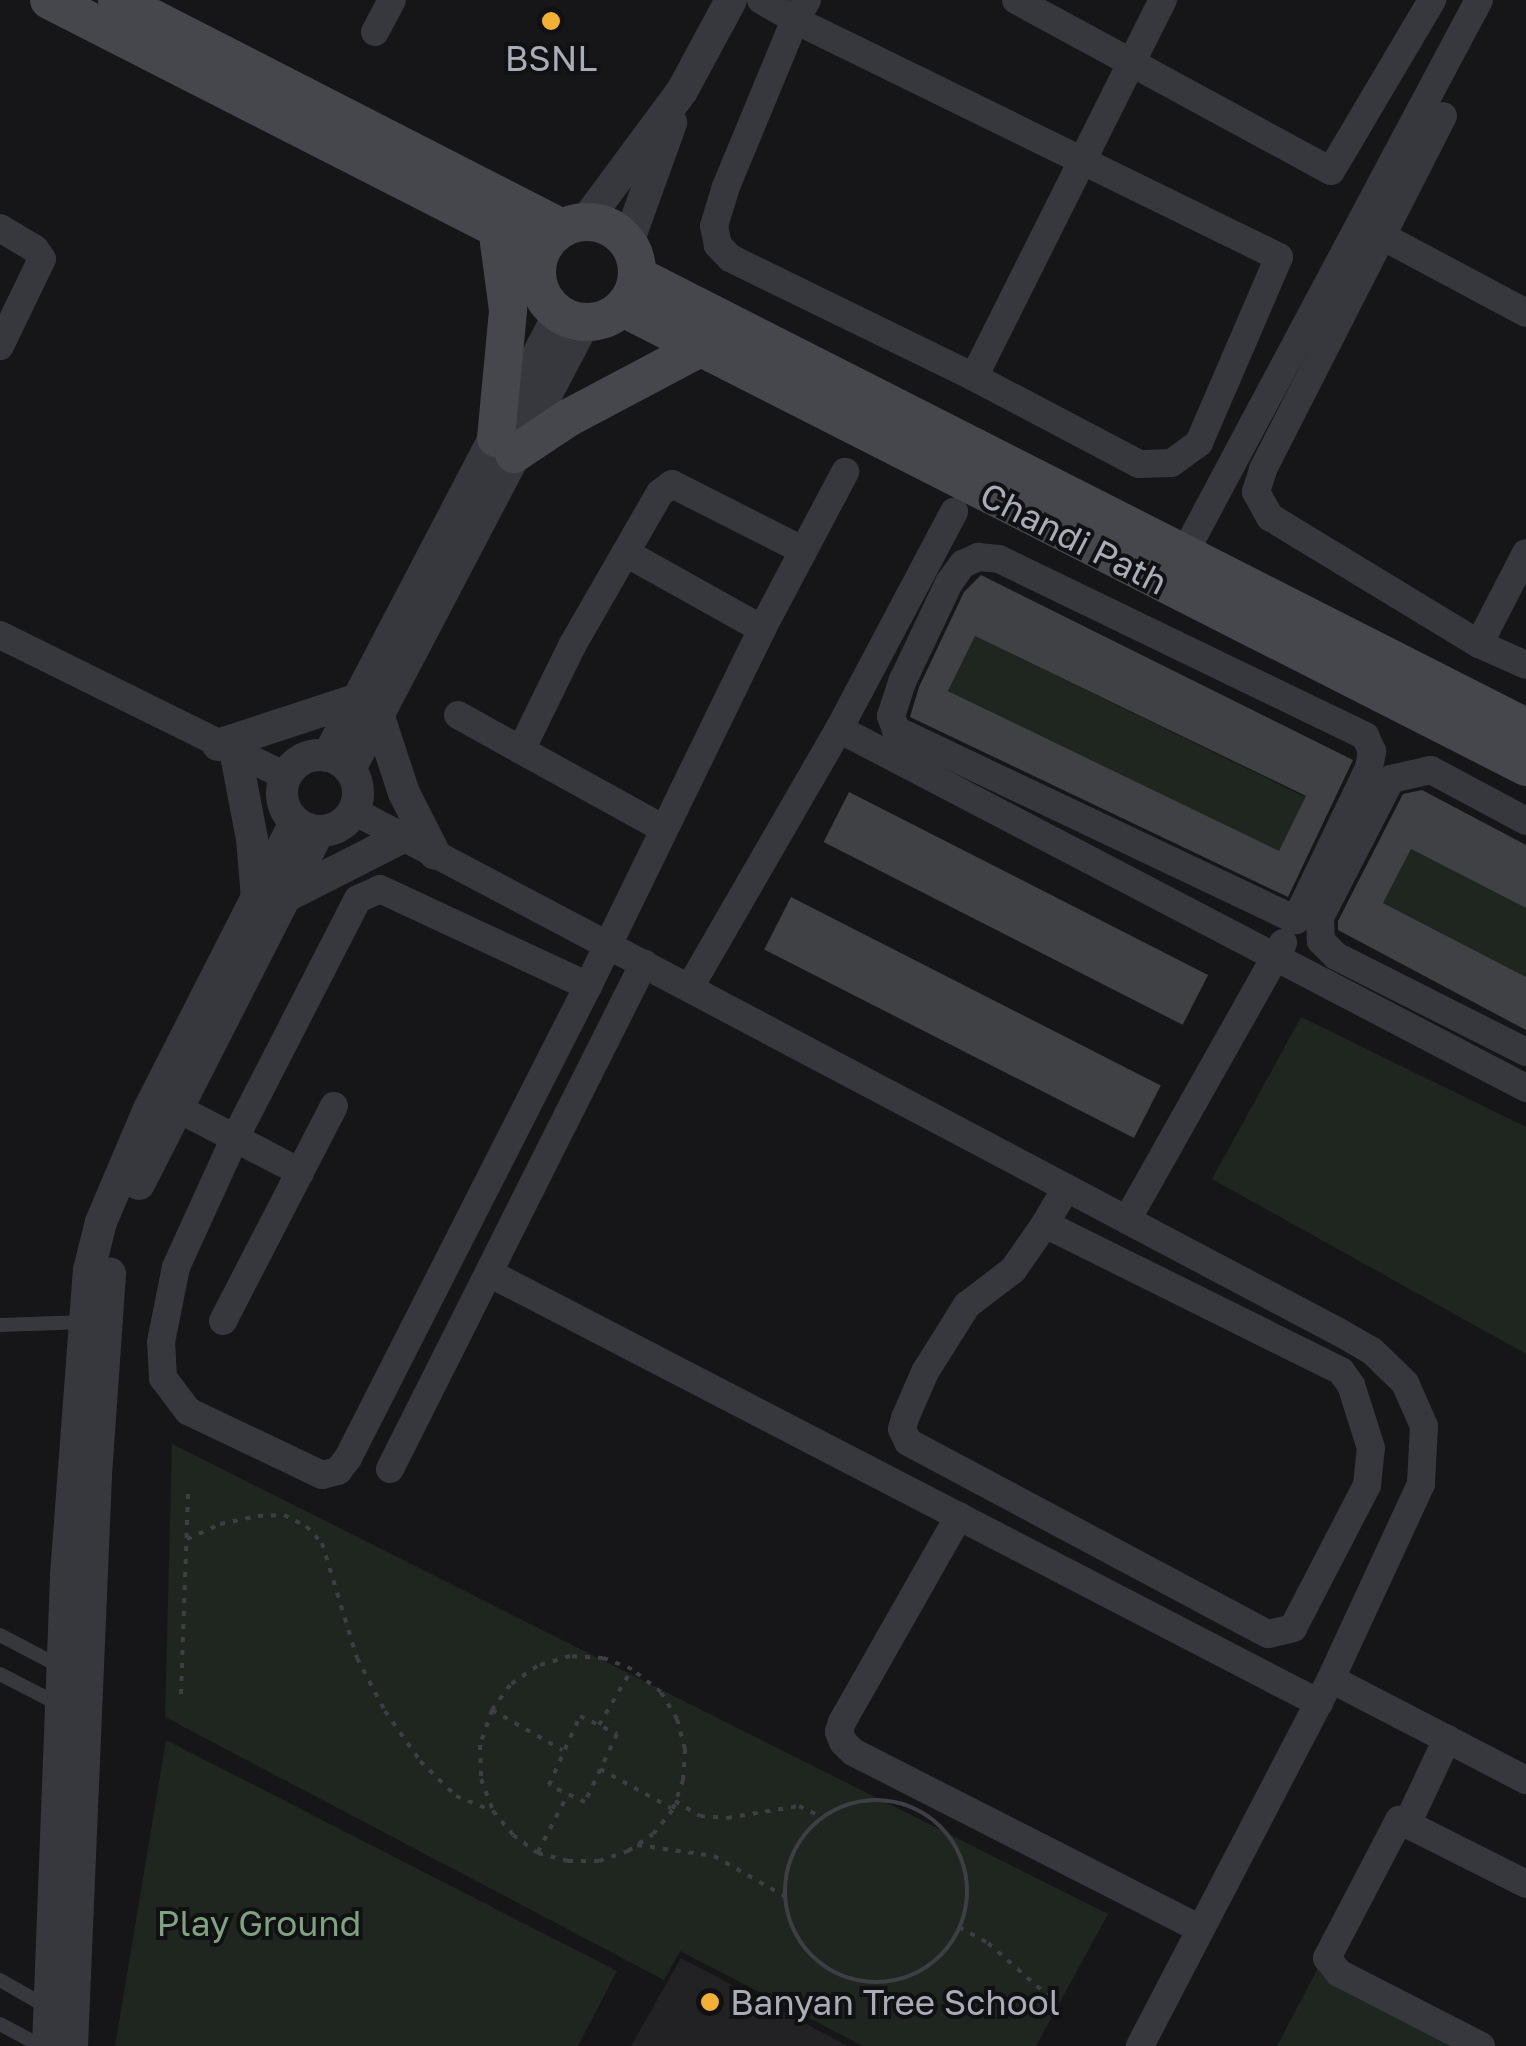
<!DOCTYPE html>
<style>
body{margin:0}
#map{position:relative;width:1526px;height:2046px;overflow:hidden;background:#161618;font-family:"Golos Text",sans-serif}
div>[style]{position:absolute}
.built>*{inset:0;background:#222225}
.green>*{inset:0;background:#1e261f;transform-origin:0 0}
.building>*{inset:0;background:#404145;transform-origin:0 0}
.path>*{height:4px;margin-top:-2px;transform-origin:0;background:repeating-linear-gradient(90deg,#3d3f44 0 5px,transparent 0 13px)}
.path>.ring{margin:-2px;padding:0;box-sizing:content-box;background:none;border:4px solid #3d3f44;border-radius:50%}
.service>*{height:14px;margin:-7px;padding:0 7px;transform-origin:7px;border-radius:7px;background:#37383d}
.minor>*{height:28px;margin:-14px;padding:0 14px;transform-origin:14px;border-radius:14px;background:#37383d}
.tertiary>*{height:32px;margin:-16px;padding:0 16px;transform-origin:16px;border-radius:16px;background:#37383d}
.tertiary>.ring{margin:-16px;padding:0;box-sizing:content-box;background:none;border:32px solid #37383d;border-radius:50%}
.secondary>*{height:38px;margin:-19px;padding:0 19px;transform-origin:19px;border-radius:19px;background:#45474d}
.secondary>.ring{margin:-19px;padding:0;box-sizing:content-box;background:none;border:38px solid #45474d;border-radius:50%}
.dots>*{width:28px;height:28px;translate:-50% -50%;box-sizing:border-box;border:5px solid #111113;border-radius:50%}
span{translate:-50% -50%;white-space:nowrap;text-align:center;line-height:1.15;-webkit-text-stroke:8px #111113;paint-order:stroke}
.poi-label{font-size:35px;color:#a8adb8}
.left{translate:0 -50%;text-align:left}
.street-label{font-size:35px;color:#a8adb8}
.park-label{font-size:35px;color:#7fa381}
</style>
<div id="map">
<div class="built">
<div style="clip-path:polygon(681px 1958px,848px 2046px,631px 2046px)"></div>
</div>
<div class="green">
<div style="left:975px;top:636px;width:368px;height:61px;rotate:26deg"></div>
<div style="clip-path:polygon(1411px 849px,1526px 908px,1526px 977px,1383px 903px)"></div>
<div style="clip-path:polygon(1301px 1017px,1526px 1127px,1526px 1354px,1212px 1179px)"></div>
<div style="clip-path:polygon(172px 1444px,1108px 1914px,1036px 2046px,863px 2046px,680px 1951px,664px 1980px,165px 1717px)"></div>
<div style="clip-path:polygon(166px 1740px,617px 1971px,578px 2046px,115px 2046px)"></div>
<div style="clip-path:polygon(1319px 1966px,1472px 2046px,1277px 2046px)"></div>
</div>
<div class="building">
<div style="clip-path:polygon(evenodd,981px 575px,1353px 760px,1288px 897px,910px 717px,919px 687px,964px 592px,981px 575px,975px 636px,1306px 796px,1279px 851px,948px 691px,975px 636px)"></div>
<div style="clip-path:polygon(1422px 790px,1526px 845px,1526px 908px,1411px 849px,1383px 903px,1526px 977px,1526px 1030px,1338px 930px,1338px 921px,1403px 794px)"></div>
<div style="left:849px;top:792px;width:403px;height:56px;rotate:27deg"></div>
<div style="left:791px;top:897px;width:415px;height:59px;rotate:27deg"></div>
</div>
<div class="path">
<div style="left:187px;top:1539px;width:36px;rotate:-24deg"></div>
<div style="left:220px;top:1524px;width:39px;rotate:-12deg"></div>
<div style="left:258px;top:1516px;width:26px;rotate:-2deg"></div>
<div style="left:284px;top:1515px;width:25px;rotate:27deg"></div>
<div style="left:306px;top:1526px;width:23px;rotate:47deg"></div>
<div style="left:322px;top:1543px;width:120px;rotate:73.1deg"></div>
<div style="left:357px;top:1658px;width:60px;rotate:62.2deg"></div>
<div style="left:385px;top:1711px;width:61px;rotate:55deg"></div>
<div style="left:420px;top:1761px;width:50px;rotate:44.2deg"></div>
<div style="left:456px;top:1796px;width:40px;rotate:22deg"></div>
<div style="left:493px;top:1811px;width:31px;rotate:50deg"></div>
<div style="left:513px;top:1835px;width:31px;rotate:36deg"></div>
<div style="left:538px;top:1853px;width:31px;rotate:15deg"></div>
<div style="left:568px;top:1861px;width:31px"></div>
<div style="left:599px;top:1861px;width:31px;rotate:-19deg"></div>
<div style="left:628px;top:1851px;width:30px;rotate:-34deg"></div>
<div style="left:653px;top:1834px;width:32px;rotate:-51deg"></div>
<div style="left:673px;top:1809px;width:31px;rotate:-71deg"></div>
<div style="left:683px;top:1780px;width:31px;rotate:-86deg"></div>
<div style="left:685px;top:1749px;width:31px;rotate:-105deg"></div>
<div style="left:677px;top:1719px;width:31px;rotate:-121deg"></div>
<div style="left:661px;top:1692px;width:37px;rotate:-142deg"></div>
<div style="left:632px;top:1669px;width:31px;rotate:-159deg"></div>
<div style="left:603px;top:1658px;width:33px;rotate:-177deg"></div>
<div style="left:570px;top:1656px;width:34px;rotate:163deg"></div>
<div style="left:537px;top:1666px;width:33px;rotate:145deg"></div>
<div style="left:510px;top:1685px;width:31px;rotate:126deg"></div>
<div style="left:492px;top:1710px;width:37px;rotate:109deg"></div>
<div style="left:480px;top:1745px;width:34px;rotate:88deg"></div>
<div style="left:481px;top:1779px;width:34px;rotate:69deg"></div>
<div style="left:181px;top:1694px;width:205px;rotate:-88deg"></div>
<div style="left:492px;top:1710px;width:81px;rotate:29.7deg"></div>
<div style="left:580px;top:1716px;width:41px;rotate:25.9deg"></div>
<div style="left:617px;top:1734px;width:75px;rotate:115.2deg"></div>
<div style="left:585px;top:1802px;width:40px;rotate:-155deg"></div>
<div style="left:549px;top:1785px;width:76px;rotate:-65.8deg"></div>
<div style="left:599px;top:1725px;width:65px;rotate:-59.5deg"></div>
<div style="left:600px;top:1769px;width:81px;rotate:28.8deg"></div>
<div class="ring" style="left:785px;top:1800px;width:178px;height:178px"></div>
<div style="left:675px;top:1801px;width:29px;rotate:31deg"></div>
<div style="left:700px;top:1816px;width:27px;rotate:4deg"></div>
<div style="left:727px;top:1818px;width:73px;rotate:-9.5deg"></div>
<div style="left:799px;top:1806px;width:25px;rotate:26deg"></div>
<div style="left:637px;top:1845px;width:78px;rotate:8.1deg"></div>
<div style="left:714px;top:1856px;width:83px;rotate:29.7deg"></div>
<div style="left:538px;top:1852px;width:65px;rotate:-62.7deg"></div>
<div style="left:959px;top:1927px;width:33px;rotate:29deg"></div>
<div style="left:988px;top:1943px;width:89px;rotate:41.4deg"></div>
</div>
<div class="service">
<div style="left:0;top:1325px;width:86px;rotate:-2deg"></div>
<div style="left:0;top:1635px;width:69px;rotate:27.7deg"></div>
<div style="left:0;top:1674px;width:65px;rotate:27.3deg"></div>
<div style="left:0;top:1980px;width:54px;rotate:29.9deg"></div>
<div style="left:0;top:2024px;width:47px;rotate:28.2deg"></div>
</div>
<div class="minor">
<div style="left:761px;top:0;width:39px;rotate:30deg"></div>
<div style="left:795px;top:20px;width:539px;rotate:26.09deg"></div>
<div style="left:1279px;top:257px;width:202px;rotate:113.3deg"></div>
<div style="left:1199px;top:443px;width:34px;rotate:144deg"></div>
<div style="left:1171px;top:463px;width:32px;rotate:178deg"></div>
<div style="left:1139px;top:464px;width:187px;rotate:-152.2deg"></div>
<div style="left:974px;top:377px;width:271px;rotate:-154deg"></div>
<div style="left:730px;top:258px;width:18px;rotate:-133deg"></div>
<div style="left:718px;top:245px;width:19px;rotate:-102deg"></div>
<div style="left:714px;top:226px;width:39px;rotate:-73deg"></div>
<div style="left:725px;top:189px;width:183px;rotate:-67.5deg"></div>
<div style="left:795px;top:20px;width:23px;rotate:-59deg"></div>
<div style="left:1016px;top:0;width:358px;rotate:28.5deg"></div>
<div style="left:1331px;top:171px;width:199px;rotate:-59.4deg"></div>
<div style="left:375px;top:32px;width:36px;rotate:-62deg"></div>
<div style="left:1443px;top:116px;width:397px;rotate:117deg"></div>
<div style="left:1263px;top:470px;width:23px;rotate:108deg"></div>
<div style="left:1256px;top:492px;width:29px;rotate:61deg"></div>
<div style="left:1270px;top:517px;width:245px;rotate:31.3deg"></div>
<div style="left:1479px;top:644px;width:51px;rotate:24.1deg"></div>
<div style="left:0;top:228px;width:41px;rotate:31deg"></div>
<div style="left:35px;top:249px;width:12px;rotate:55deg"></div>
<div style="left:42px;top:259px;width:97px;rotate:115.8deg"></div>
<div style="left:1367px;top:228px;width:180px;rotate:28.1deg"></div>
<div style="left:974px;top:377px;width:422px;rotate:-63.4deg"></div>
<div style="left:1185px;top:552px;width:625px;rotate:-61.96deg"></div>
<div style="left:626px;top:553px;width:156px;rotate:29.2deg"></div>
<div style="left:978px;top:557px;width:21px;rotate:5deg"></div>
<div style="left:999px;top:559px;width:407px;rotate:25.8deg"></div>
<div style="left:1365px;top:736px;width:17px;rotate:65deg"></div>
<div style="left:1372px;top:751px;width:17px;rotate:100deg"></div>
<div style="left:1369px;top:768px;width:169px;rotate:115.7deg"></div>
<div style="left:1296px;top:920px;width:443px;rotate:-154.6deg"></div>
<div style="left:896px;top:730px;width:15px;rotate:-110deg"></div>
<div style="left:891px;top:716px;width:38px;rotate:-72deg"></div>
<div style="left:903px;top:680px;width:107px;rotate:-64.6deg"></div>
<div style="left:949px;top:583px;width:24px;rotate:-54deg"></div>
<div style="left:963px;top:564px;width:17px;rotate:-25deg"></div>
<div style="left:0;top:635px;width:318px;rotate:26.3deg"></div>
<div style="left:1479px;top:644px;width:102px;rotate:-62.7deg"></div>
<div style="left:458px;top:715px;width:72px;rotate:29.1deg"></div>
<div style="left:839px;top:729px;width:775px;rotate:27.59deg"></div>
<div style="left:354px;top:811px;width:1114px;rotate:27.88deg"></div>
<div style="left:1339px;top:1332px;width:38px;rotate:30deg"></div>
<div style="left:1372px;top:1351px;width:46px;rotate:44.1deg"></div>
<div style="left:1405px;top:1383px;width:47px;rotate:66.2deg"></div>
<div style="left:1424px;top:1426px;width:58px;rotate:93deg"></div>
<div style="left:1421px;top:1484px;width:215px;rotate:114.8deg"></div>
<div style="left:1331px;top:1679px;width:414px;rotate:117.5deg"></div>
<div style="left:1526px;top:821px;width:108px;rotate:-151.8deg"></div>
<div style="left:1431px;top:770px;width:41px;rotate:167.3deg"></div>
<div style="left:1391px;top:779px;width:155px;rotate:117.2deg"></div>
<div style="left:1320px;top:917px;width:24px;rotate:88deg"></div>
<div style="left:1321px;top:941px;width:21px;rotate:45deg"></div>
<div style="left:1336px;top:956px;width:213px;rotate:26.8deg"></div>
<div style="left:664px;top:829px;width:163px;rotate:-151.1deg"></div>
<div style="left:521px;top:750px;width:118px;rotate:-63.9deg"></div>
<div style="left:573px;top:644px;width:174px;rotate:-60.1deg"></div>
<div style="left:660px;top:493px;width:15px;rotate:-37deg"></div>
<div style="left:672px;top:484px;width:146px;rotate:26.9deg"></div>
<div style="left:380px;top:889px;width:230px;rotate:25deg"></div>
<div style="left:588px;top:986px;width:530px;rotate:116.95deg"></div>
<div style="left:348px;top:1458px;width:16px;rotate:128deg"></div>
<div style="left:338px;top:1471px;width:16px;rotate:166deg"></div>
<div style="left:322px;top:1475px;width:148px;rotate:-154.5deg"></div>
<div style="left:188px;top:1411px;width:41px;rotate:-127.1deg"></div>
<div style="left:163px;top:1378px;width:36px;rotate:-93deg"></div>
<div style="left:161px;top:1342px;width:76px;rotate:-78.7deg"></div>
<div style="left:176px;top:1267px;width:140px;rotate:-65.5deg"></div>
<div style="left:234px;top:1140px;width:271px;rotate:-62.8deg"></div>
<div style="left:358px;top:899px;width:24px;rotate:-24deg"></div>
<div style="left:588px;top:986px;width:397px;rotate:-64deg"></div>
<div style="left:762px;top:629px;width:178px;rotate:-62.1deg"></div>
<div style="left:690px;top:987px;width:298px;rotate:-60deg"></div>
<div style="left:839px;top:729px;width:246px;rotate:-62.1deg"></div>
<div style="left:177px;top:1108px;width:139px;rotate:27.5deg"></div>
<div style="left:1127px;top:1220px;width:318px;rotate:-60.6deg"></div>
<div style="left:1045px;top:1224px;width:56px;rotate:124.8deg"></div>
<div style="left:1013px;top:1270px;width:58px;rotate:142.7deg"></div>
<div style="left:967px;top:1305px;width:79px;rotate:122.1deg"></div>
<div style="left:925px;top:1372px;width:50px;rotate:113.5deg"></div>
<div style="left:905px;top:1418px;width:11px;rotate:105deg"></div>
<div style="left:902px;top:1429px;width:14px;rotate:65deg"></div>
<div style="left:908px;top:1442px;width:408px;rotate:28.1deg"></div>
<div style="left:1268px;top:1634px;width:26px;rotate:-13deg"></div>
<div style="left:1293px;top:1628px;width:161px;rotate:-62.6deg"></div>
<div style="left:1367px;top:1485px;width:37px;rotate:-84deg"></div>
<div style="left:1371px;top:1448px;width:66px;rotate:-107.6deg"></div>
<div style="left:1351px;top:1385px;width:17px;rotate:-126deg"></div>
<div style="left:1341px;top:1371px;width:330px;rotate:-153.6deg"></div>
<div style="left:1045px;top:1224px;width:42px;rotate:-59.7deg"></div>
<div style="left:489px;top:1273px;width:935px;rotate:27.39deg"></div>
<div style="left:223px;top:1321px;width:242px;rotate:-62.7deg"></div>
<div style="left:390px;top:1469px;width:566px;rotate:-63.34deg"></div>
<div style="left:959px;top:1516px;width:237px;rotate:119.6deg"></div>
<div style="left:842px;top:1722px;width:10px;rotate:107deg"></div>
<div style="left:839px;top:1732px;width:11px;rotate:68deg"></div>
<div style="left:843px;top:1742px;width:14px;rotate:45deg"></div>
<div style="left:853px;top:1752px;width:390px;rotate:27deg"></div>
<div style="left:1331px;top:1679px;width:220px;rotate:27.4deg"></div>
<div style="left:1408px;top:1822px;width:92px;rotate:-64.8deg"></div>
<div style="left:1481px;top:2046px;width:160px;rotate:-152.8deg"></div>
<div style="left:1339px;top:1973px;width:19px;rotate:-129deg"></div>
<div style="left:1327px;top:1958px;width:156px;rotate:-62.4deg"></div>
<div style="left:1399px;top:1820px;width:142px;rotate:26.7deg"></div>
</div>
<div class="tertiary">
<div style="left:585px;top:222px;width:163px;rotate:-53.5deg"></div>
<div style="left:682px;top:91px;width:103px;rotate:-61.7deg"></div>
<div style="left:628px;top:242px;width:127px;rotate:-70.1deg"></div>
<div style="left:378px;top:714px;width:83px;rotate:71.8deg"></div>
<div style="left:404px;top:793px;width:68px;rotate:63.1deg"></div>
<div style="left:218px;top:745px;width:147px;rotate:-18.2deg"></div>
<div class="ring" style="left:282px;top:755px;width:44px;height:44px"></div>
<div style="left:236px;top:755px;width:86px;rotate:79.2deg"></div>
<div style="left:252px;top:839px;width:59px;rotate:85.2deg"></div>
<div style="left:328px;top:756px;width:498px;rotate:-62.4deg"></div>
<div style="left:350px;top:769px;width:504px;rotate:-62.32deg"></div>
<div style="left:287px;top:896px;width:130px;rotate:-27deg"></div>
<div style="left:139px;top:1184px;width:395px;rotate:-63deg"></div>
<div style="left:48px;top:2046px;width:471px;rotate:-87.8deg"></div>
<div style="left:66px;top:1575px;width:306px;rotate:-85.7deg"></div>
<div style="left:89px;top:1270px;width:49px;rotate:-76deg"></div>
<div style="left:101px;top:1222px;width:123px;rotate:-67deg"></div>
<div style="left:149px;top:1109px;width:321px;rotate:-63deg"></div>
<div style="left:72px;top:2046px;width:572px;rotate:-87.59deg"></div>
<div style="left:96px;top:1475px;width:202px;rotate:-86deg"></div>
</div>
<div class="secondary">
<div style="left:49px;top:0;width:552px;rotate:27.03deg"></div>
<div style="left:117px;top:0;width:500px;rotate:27.13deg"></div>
<div class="ring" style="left:537px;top:222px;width:62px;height:62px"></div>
<div style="left:638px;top:276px;width:996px;rotate:26.93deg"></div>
<div style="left:623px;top:308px;width:1013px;rotate:26.94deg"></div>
<div style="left:496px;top:438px;width:129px;rotate:-84.6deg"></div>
<div style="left:508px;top:310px;width:83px;rotate:-97.6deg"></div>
<div style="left:514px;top:454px;width:65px;rotate:-33.7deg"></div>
<div style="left:568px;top:418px;width:149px;rotate:-27.9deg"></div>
</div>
<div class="dots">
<div style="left:551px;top:21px;background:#f2b134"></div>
<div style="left:710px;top:2002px;background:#f2b134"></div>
</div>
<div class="poi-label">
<span style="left:551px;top:58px">BSNL</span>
<span class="left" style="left:730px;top:2002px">Banyan Tree School</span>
</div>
<div class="street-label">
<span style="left:1074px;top:538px;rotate:27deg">Chandi Path</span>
</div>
<div class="park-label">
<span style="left:259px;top:1923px">Play Ground</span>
</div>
</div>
